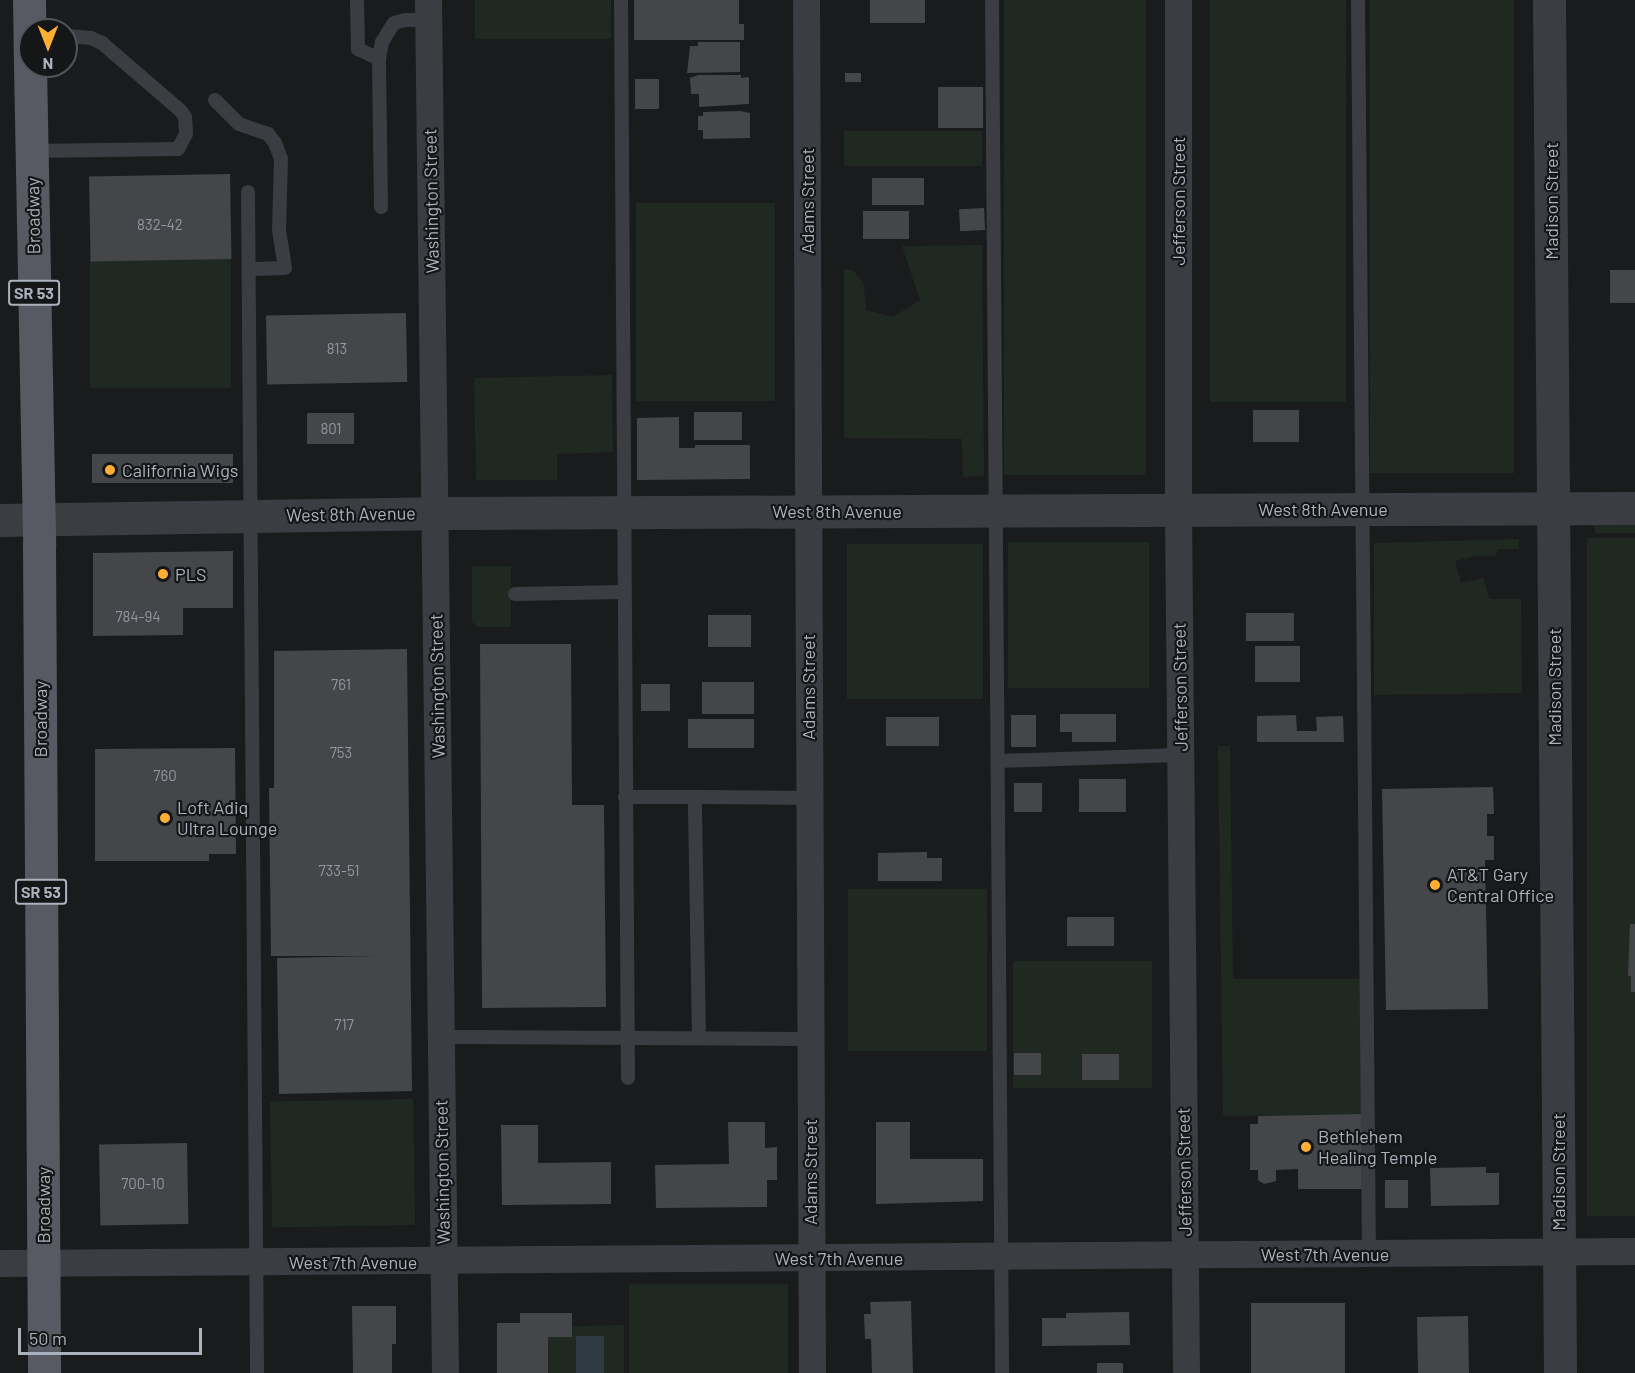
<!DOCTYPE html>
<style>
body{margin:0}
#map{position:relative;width:1635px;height:1373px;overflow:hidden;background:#1a1b1d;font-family:Barlow,sans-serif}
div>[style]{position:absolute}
.green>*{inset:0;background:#202921;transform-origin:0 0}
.water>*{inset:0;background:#2f3b43;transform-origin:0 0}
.building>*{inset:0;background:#44464a;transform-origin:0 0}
.service>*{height:14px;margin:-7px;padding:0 7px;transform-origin:7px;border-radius:7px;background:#3b3d42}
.minor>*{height:27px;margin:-13.5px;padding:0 13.5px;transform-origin:13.5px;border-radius:13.5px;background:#3b3d42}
.tertiary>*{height:33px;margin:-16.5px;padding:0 16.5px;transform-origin:16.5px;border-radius:16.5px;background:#3b3d42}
.primary>*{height:33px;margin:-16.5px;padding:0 16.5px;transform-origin:16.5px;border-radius:16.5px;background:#575a62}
.dots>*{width:16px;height:16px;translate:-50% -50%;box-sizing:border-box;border:3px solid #151618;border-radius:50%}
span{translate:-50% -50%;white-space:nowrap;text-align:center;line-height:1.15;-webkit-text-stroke:4.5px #151618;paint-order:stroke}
.number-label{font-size:15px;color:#9297a0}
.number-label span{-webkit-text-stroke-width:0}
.shield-label span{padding:2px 4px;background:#151618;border:2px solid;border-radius:4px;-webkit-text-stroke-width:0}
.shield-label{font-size:16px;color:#acb2bd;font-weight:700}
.street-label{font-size:18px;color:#acb2bd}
.poi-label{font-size:18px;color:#acb2bd}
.left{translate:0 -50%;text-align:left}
.north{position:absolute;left:18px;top:18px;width:60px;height:60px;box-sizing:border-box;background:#151618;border:2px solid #51545a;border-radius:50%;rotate:180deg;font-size:16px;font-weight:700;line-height:24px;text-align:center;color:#acb2bd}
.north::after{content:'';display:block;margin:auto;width:21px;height:27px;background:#fdae33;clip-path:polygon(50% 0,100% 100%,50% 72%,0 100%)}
.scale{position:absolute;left:18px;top:1328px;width:184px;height:27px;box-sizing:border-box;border:3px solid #acb2bd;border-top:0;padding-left:8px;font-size:18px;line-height:21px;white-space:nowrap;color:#acb2bd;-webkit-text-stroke:4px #151618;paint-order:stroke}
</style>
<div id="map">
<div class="green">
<div style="left:475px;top:0;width:136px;height:39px"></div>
<div style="left:1004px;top:0;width:142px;height:475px"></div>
<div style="left:1210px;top:0;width:136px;height:402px"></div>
<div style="left:1370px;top:0;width:144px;height:473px"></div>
<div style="left:844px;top:131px;width:138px;height:35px"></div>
<div style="left:636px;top:203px;width:139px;height:198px"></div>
<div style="clip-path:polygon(982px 245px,984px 476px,963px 477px,962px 439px,844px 438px,844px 269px,853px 270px,864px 285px,866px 310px,893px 317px,920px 300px,902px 246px)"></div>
<div style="left:231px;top:259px;width:129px;height:141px;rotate:90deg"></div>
<div style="clip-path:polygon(612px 375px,613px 452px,557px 454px,557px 480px,476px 480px,474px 378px)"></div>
<div style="left:1595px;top:525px;width:40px;height:8px"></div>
<div style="left:1635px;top:538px;width:678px;height:48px;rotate:90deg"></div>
<div style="clip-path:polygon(1519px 539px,1519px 549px,1498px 549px,1495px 556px,1476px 556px,1455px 561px,1461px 583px,1483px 578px,1490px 599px,1521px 599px,1522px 693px,1374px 695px,1374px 543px)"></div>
<div style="left:1149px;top:542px;width:146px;height:141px;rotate:90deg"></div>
<div style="left:983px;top:544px;width:155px;height:136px;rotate:90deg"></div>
<div style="clip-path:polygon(472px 566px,511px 566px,511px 627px,478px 627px,472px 622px)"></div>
<div style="clip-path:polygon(1218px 746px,1230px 746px,1233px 979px,1360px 979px,1361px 1114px,1223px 1116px)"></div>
<div style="left:848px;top:889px;width:139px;height:162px"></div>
<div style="left:1013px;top:961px;width:139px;height:127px"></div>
<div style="left:413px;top:1099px;width:126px;height:143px;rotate:89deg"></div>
<div style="left:788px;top:1284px;width:89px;height:159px;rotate:90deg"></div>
<div style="clip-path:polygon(624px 1325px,624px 1373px,548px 1373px,548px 1337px,572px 1337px,572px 1326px)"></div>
</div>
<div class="water">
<div style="left:576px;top:1336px;width:28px;height:37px"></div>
</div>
<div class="building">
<div style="clip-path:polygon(634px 0,739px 0,739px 24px,744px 24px,744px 40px,634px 40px)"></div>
<div style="left:870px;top:0;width:55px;height:23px"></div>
<div style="clip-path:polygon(698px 42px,740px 42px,740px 72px,687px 73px,690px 46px,698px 46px)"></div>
<div style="left:845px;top:73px;width:16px;height:9px"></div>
<div style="clip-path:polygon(698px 75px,741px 75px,741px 78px,749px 77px,749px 104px,699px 107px,699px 94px,691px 94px,690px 78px)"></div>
<div style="left:635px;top:79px;width:24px;height:30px"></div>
<div style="left:983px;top:87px;width:41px;height:45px;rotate:90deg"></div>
<div style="clip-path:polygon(740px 111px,750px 113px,750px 138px,703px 139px,703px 130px,698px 130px,698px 116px,703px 116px,703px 112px)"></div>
<div style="left:230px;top:174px;width:85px;height:141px;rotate:89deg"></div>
<div style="left:872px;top:178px;width:52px;height:27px"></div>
<div style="left:984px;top:208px;width:22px;height:25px;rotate:87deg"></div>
<div style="left:863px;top:211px;width:46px;height:28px"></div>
<div style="left:1610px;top:270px;width:25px;height:33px"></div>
<div style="left:406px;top:313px;width:69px;height:140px;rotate:89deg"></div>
<div style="left:1253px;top:410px;width:46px;height:32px"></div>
<div style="left:694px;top:412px;width:48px;height:28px"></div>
<div style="left:307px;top:413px;width:47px;height:31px"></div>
<div style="clip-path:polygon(679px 417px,679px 448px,695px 448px,695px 445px,750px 445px,750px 479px,637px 480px,637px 418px)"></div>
<div style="left:233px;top:454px;width:29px;height:141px;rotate:90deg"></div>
<div style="clip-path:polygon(233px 551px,233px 608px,183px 608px,183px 635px,93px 636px,93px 553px)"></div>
<div style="left:1246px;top:613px;width:48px;height:28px"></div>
<div style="left:751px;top:615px;width:32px;height:43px;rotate:90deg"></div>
<div style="clip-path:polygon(480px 644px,571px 644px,572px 805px,604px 805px,606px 1007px,482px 1008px)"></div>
<div style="left:1300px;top:646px;width:36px;height:45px;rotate:90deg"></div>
<div style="clip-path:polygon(407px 649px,412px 1091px,279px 1094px,277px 958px,377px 956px,271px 956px,269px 788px,274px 788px,274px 651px)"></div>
<div style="left:754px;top:682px;width:32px;height:52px;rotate:90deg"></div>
<div style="left:641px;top:684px;width:29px;height:27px"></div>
<div style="clip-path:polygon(1060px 714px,1116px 714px,1116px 742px,1072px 742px,1072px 732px,1060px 732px)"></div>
<div style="left:1011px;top:715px;width:25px;height:32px"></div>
<div style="clip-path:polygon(1296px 715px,1297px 731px,1317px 731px,1316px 717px,1343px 716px,1344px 742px,1257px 742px,1257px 716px)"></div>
<div style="left:939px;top:717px;width:29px;height:53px;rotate:90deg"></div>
<div style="left:754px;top:719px;width:29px;height:66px;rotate:90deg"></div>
<div style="clip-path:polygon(235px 748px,236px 854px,209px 854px,209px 861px,95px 861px,95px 749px)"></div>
<div style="left:1126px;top:779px;width:33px;height:47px;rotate:90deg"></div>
<div style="left:1014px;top:783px;width:28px;height:29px"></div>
<div style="clip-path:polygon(1491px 787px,1493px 787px,1494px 814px,1487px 814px,1487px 836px,1494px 836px,1494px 860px,1485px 860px,1488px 1009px,1386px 1010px,1382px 789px)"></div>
<div style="clip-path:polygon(927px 852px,927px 858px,942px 858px,942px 881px,878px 881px,878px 853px)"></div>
<div style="left:1067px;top:917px;width:47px;height:29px"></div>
<div style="clip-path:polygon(1630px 924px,1635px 924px,1635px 992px,1631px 992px,1631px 976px,1628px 976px)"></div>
<div style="left:1014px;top:1053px;width:27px;height:22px"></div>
<div style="left:1119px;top:1054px;width:26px;height:37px;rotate:90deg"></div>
<div style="clip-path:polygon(1361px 1114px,1362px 1189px,1298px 1189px,1298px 1169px,1276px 1170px,1276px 1181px,1264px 1184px,1258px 1180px,1258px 1170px,1250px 1170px,1250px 1124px,1258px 1124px,1258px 1116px)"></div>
<div style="clip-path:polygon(728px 1122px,765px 1122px,765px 1148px,777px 1147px,777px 1180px,767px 1180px,767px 1207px,656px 1208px,655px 1165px,729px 1164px)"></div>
<div style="clip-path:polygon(876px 1122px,910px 1122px,910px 1159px,983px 1159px,983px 1201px,876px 1204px)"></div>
<div style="clip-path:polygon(501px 1125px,538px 1125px,538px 1163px,611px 1162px,611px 1204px,502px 1205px)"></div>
<div style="left:187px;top:1143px;width:81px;height:88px;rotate:89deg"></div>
<div style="clip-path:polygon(1486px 1167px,1486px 1173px,1499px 1173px,1499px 1205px,1431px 1206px,1430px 1168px)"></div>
<div style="left:1385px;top:1180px;width:23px;height:28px"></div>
<div style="clip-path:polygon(911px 1301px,913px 1373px,872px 1373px,871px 1339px,865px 1339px,864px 1314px,871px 1314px,870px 1302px)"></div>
<div style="left:1251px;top:1303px;width:94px;height:70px"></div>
<div style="clip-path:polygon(352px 1306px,396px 1306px,396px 1344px,392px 1344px,392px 1373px,353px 1373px)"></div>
<div style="clip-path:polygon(1129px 1312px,1130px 1345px,1042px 1346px,1042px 1318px,1066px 1318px,1066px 1313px)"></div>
<div style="clip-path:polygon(520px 1313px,572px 1313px,572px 1337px,548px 1337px,548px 1373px,497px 1373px,497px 1323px,520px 1323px)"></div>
<div style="left:1468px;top:1316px;width:57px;height:51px;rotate:89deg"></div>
<div style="left:1097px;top:1363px;width:26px;height:10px"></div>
</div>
<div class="service">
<div style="left:357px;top:0;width:49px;rotate:88.8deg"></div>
<div style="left:358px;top:49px;width:23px;rotate:25deg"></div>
<div style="left:621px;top:0;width:1078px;rotate:89.63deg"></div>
<div style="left:992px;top:0;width:1373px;rotate:89.58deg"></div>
<div style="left:1358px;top:0;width:1254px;rotate:89.5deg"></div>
<div style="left:215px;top:100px;width:34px;rotate:45deg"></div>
<div style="left:239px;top:124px;width:31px;rotate:19deg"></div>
<div style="left:268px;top:134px;width:11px;rotate:52deg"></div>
<div style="left:275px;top:143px;width:17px;rotate:69deg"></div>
<div style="left:281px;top:159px;width:71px;rotate:91.6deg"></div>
<div style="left:279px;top:230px;width:38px;rotate:81deg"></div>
<div style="left:285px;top:268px;width:36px;rotate:178deg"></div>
<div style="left:32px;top:151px;width:146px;rotate:-0.8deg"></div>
<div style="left:178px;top:149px;width:17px;rotate:-62deg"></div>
<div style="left:186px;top:134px;width:17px;rotate:-93deg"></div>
<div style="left:185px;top:117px;width:7px;rotate:-124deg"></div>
<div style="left:181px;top:111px;width:104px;rotate:-139.3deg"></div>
<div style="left:102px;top:43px;width:12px;rotate:-156deg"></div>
<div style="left:91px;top:38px;width:25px;rotate:-175deg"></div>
<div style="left:248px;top:192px;width:1181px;rotate:89.56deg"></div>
<div style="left:381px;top:207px;width:148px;rotate:-90.8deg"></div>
<div style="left:379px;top:59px;width:17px;rotate:-80deg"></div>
<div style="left:382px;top:42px;width:22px;rotate:-58deg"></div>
<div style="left:394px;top:23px;width:11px;rotate:-15deg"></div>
<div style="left:405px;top:20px;width:24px"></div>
<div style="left:515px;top:594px;width:109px;rotate:-1.1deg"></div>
<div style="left:998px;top:761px;width:182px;rotate:-1.9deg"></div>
<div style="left:625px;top:797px;width:70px"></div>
<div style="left:441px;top:1037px;width:369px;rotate:0.3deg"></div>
<div style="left:699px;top:1038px;width:241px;rotate:-91deg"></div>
<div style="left:695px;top:797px;width:114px;rotate:0.5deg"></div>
</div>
<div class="minor">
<div style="left:428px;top:0;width:1373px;rotate:89.29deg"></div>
<div style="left:806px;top:0;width:1373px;rotate:89.75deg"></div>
<div style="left:1178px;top:0;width:510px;rotate:90deg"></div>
<div style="left:1178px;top:510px;width:863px;rotate:89.47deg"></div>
<div style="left:0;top:1263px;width:1635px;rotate:-0.42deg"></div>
</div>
<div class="tertiary">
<div style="left:1549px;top:0;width:1373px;rotate:89.54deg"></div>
<div style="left:0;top:520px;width:434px;rotate:-0.9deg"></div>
<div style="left:434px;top:513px;width:1201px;rotate:-0.24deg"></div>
</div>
<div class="primary">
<div style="left:29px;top:0;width:66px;rotate:89.1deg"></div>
<div style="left:30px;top:66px;width:480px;rotate:88.9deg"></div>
<div style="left:39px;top:546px;width:827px;rotate:89.65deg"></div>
</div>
<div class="dots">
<div style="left:110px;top:470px;background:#fdae33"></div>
<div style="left:163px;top:574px;background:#fdae33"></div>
<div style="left:165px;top:818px;background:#fdae33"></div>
<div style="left:1435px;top:885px;background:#fdae33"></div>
<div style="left:1306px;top:1147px;background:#fdae33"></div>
</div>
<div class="number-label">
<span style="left:160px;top:225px">832-42</span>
<span style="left:337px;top:349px">813</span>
<span style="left:331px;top:429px">801</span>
<span style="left:138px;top:617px">784-94</span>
<span style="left:341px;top:685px">761</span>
<span style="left:341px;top:753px">753</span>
<span style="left:165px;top:776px">760</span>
<span style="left:339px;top:871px">733-51</span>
<span style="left:344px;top:1025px">717</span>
<span style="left:143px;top:1184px">700-10</span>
</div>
<div class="shield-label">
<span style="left:34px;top:293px">SR 53</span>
<span style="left:41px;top:892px">SR 53</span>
</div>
<div class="street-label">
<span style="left:431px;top:201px;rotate:-91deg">Washington Street</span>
<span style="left:807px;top:201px;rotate:-90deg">Adams Street</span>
<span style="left:1178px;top:201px;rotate:-90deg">Jefferson Street</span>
<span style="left:1551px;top:201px;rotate:-90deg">Madison Street</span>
<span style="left:33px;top:216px;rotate:-91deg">Broadway</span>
<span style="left:1323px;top:509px">West 8th Avenue</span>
<span style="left:837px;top:511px">West 8th Avenue</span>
<span style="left:351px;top:514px;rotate:-1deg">West 8th Avenue</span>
<span style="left:437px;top:686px;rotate:-91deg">Washington Street</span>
<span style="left:808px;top:687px;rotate:-90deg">Adams Street</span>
<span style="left:1180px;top:687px;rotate:-91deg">Jefferson Street</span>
<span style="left:1554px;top:687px;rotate:-90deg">Madison Street</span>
<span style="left:40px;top:719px;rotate:-90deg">Broadway</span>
<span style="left:442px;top:1172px;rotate:-91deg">Washington Street</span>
<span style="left:810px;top:1172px;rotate:-90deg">Adams Street</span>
<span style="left:1184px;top:1172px;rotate:-91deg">Jefferson Street</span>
<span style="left:1558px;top:1172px;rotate:-90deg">Madison Street</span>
<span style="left:43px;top:1205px;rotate:-90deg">Broadway</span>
<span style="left:1325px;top:1254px">West 7th Avenue</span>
<span style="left:839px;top:1258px">West 7th Avenue</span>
<span style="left:353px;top:1262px">West 7th Avenue</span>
</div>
<div class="poi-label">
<span class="left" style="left:122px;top:470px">California Wigs</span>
<span class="left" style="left:175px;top:574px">PLS</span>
<span class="left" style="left:177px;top:818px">Loft Adiq<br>Ultra Lounge</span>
<span class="left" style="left:1447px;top:885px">AT&amp;T Gary<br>Central Office</span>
<span class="left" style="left:1318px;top:1147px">Bethlehem<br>Healing Temple</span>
</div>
<div class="north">N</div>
<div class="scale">50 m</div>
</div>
